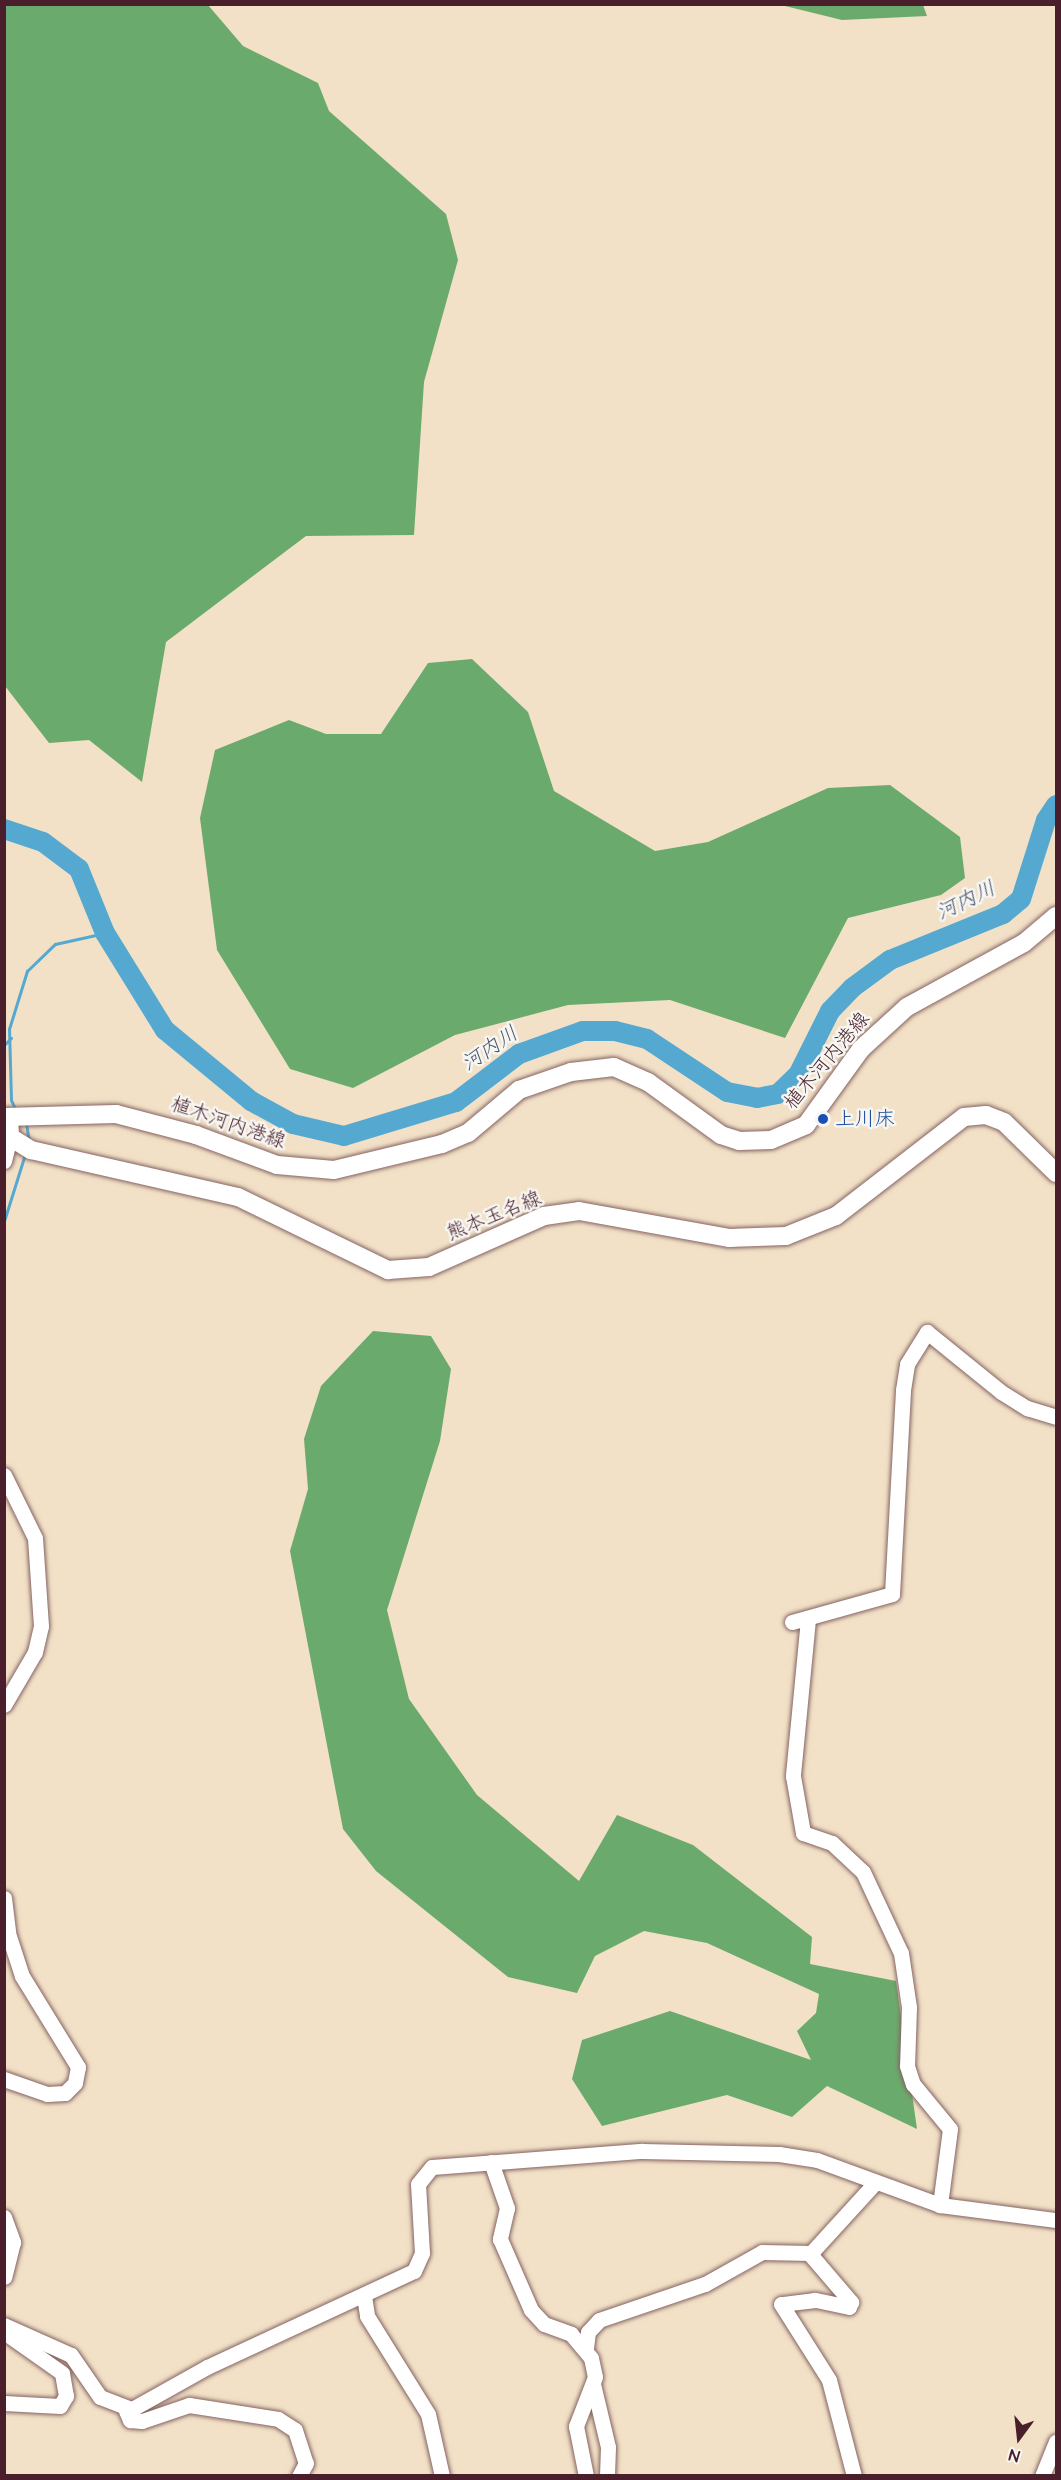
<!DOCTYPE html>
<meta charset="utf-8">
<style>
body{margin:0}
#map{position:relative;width:1061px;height:2480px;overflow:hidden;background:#f2e1c7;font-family:"Architects Daughter","Klee One",sans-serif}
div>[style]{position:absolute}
.forest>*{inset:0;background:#6baa6d}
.stream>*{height:3px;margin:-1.5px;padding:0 1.5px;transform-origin:1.5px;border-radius:1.5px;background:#55a9d1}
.river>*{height:20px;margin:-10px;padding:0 10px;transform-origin:10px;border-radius:10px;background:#55a9d1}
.roads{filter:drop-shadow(0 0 2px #856362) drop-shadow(0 0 2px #856362)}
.minor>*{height:15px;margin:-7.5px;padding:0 7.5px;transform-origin:7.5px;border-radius:7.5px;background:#fff}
.major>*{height:18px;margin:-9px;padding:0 9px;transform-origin:9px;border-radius:9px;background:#fff}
.dots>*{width:16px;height:16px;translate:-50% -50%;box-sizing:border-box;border:3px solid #f6f6f2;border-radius:50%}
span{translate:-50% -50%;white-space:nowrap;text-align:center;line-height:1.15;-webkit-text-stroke:5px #f6f6f2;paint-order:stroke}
.street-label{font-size:20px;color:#4a1f2b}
.transit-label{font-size:20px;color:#164399}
.left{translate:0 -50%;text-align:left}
.water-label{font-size:21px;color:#4e566d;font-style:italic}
.frame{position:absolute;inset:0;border:6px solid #4a1f2b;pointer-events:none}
.north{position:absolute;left:989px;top:2408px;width:60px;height:60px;-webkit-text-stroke:4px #f6f6f2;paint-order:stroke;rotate:195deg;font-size:16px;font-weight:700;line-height:24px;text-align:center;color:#4a1f2b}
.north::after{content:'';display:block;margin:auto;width:21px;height:27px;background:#4a1f2b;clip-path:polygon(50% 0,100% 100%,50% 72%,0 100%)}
</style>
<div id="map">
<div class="forest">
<div style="clip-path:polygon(5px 4px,208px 5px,243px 46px,318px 83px,329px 111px,446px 214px,458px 260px,424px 382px,414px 535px,306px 536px,166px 642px,142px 782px,89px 740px,49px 743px,5px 686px)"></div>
<div style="clip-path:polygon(781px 5px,923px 5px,927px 16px,842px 20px)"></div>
<div style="clip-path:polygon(472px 659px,528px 712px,554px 791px,655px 851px,708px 842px,828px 788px,890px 785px,960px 837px,965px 878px,941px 895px,848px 918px,785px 1038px,670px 1000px,568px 1005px,455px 1035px,353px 1088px,290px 1069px,217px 950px,200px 818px,215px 750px,289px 720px,326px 734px,381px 734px,428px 663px)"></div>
<div style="clip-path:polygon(373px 1331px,431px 1336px,451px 1369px,440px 1441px,387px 1610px,409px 1699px,477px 1795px,579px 1881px,617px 1815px,693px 1845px,812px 1937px,810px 1964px,896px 1981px,917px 2129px,827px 2086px,792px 2117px,727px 2095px,602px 2126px,572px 2079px,582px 2040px,670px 2011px,811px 2060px,797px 2031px,816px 2013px,819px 1994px,707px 1943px,644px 1931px,595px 1956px,577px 1993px,508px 1977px,376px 1871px,343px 1829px,290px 1551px,308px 1489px,304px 1439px,321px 1386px)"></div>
</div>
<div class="stream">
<div style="left:4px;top:1045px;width:10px;rotate:-45deg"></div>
<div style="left:16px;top:1111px;width:12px;rotate:-114deg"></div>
<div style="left:11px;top:1100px;width:71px;rotate:-91.6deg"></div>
<div style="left:9px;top:1029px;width:61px;rotate:-72.8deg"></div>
<div style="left:27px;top:971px;width:39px;rotate:-44deg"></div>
<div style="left:55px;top:944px;width:51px;rotate:-12.4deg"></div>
<div style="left:26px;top:1123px;width:19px;rotate:81deg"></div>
<div style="left:4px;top:1221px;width:70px;rotate:-72.6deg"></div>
</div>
<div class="river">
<div style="left:4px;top:829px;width:41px;rotate:18.4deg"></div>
<div style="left:43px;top:842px;width:45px;rotate:36.9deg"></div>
<div style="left:79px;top:869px;width:69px;rotate:67.9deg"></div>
<div style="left:105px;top:933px;width:114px;rotate:58.3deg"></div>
<div style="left:165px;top:1030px;width:112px;rotate:39.5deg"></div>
<div style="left:251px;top:1101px;width:48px;rotate:28.7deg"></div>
<div style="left:293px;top:1124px;width:52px;rotate:13.2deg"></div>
<div style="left:344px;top:1136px;width:117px;rotate:-16.9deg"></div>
<div style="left:456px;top:1102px;width:79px;rotate:-37.3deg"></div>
<div style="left:519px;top:1054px;width:68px;rotate:-19.8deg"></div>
<div style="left:583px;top:1031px;width:32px"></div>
<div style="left:615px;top:1031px;width:33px;rotate:14deg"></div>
<div style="left:647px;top:1039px;width:96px;rotate:33.5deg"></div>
<div style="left:727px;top:1092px;width:31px;rotate:11deg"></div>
<div style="left:757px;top:1098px;width:21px;rotate:-11deg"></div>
<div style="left:778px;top:1094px;width:28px;rotate:-44deg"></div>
<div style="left:798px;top:1075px;width:72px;rotate:-63.4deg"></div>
<div style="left:830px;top:1011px;width:32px;rotate:-46deg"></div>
<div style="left:852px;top:988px;width:47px;rotate:-36.4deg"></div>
<div style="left:890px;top:960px;width:122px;rotate:-22.2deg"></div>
<div style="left:1003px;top:914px;width:23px;rotate:-40deg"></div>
<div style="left:1021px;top:899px;width:83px;rotate:-72.4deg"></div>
<div style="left:1046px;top:820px;width:18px;rotate:-56deg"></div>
</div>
<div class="roads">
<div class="minor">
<div style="left:4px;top:1161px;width:25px;rotate:-76deg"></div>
<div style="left:4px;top:1475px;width:70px;rotate:63.8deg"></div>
<div style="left:35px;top:1538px;width:88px;rotate:86.1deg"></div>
<div style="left:41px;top:1626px;width:27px;rotate:103deg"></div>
<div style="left:35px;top:1652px;width:61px;rotate:120.3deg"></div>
<div style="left:808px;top:1619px;width:158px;rotate:95.5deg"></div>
<div style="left:793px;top:1776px;width:58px;rotate:80deg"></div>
<div style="left:803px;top:1833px;width:31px;rotate:19deg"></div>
<div style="left:832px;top:1843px;width:42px;rotate:43.1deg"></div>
<div style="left:863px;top:1872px;width:89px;rotate:64.9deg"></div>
<div style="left:901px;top:1953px;width:55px;rotate:81.6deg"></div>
<div style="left:909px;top:2007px;width:59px;rotate:91.9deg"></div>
<div style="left:907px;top:2066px;width:19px;rotate:72deg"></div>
<div style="left:913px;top:2084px;width:58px;rotate:50.6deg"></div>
<div style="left:950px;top:2129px;width:77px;rotate:97.5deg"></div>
<div style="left:792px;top:1622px;width:104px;rotate:-15.6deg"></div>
<div style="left:892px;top:1594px;width:204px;rotate:-86.9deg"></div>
<div style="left:903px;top:1390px;width:26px;rotate:-81deg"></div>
<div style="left:907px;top:1364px;width:38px;rotate:-58deg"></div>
<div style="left:927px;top:1332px;width:95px;rotate:39deg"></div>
<div style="left:1001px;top:1392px;width:31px;rotate:32deg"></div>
<div style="left:1027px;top:1408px;width:30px;rotate:17deg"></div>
<div style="left:4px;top:1898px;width:35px;rotate:83deg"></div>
<div style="left:8px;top:1933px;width:45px;rotate:72deg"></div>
<div style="left:22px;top:1976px;width:107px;rotate:58.4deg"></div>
<div style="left:78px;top:2067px;width:16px;rotate:101deg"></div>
<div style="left:75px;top:2083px;width:14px;rotate:135deg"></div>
<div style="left:65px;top:2093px;width:18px;rotate:177deg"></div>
<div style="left:47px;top:2094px;width:46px;rotate:-160.8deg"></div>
<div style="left:491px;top:2162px;width:49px;rotate:70.8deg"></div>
<div style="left:507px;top:2208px;width:32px;rotate:103deg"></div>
<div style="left:500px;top:2239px;width:77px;rotate:66.4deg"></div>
<div style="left:531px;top:2310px;width:19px;rotate:47deg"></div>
<div style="left:544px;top:2324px;width:29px;rotate:20deg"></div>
<div style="left:571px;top:2334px;width:31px;rotate:50deg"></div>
<div style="left:591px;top:2358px;width:19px;rotate:78deg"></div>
<div style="left:595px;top:2377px;width:53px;rotate:111.2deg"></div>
<div style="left:576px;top:2426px;width:51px;rotate:78.7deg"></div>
<div style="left:4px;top:2217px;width:27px;rotate:70deg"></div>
<div style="left:13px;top:2242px;width:36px;rotate:104deg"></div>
<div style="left:809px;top:2253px;width:65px;rotate:49.4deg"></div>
<div style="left:851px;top:2302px;width:5px;rotate:112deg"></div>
<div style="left:849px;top:2307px;width:35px;rotate:-168deg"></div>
<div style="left:815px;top:2300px;width:34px;rotate:173deg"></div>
<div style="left:781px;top:2304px;width:90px;rotate:57.7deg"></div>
<div style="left:829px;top:2380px;width:99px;rotate:75.4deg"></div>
<div style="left:364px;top:2296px;width:20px;rotate:81deg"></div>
<div style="left:367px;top:2316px;width:115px;rotate:58.1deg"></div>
<div style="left:428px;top:2414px;width:64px;rotate:77.3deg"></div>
<div style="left:4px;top:2325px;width:73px;rotate:24.1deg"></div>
<div style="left:71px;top:2355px;width:51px;rotate:55.4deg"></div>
<div style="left:100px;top:2397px;width:34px;rotate:21deg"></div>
<div style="left:132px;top:2409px;width:86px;rotate:-29.2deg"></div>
<div style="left:207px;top:2367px;width:228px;rotate:-24.9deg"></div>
<div style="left:414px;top:2271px;width:20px;rotate:-66deg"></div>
<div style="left:422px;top:2253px;width:69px;rotate:-93.3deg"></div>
<div style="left:418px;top:2184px;width:22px;rotate:-51deg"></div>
<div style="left:432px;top:2167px;width:211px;rotate:-4.4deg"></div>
<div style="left:642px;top:2151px;width:137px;rotate:1.3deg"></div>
<div style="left:779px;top:2154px;width:38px;rotate:9deg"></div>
<div style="left:817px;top:2160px;width:131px;rotate:20.1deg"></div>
<div style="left:940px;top:2205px;width:117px;rotate:7.4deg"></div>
<div style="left:586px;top:2348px;width:16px;rotate:-83deg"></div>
<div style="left:588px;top:2332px;width:16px;rotate:-47deg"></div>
<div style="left:599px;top:2320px;width:112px;rotate:-18.8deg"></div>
<div style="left:705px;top:2284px;width:65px;rotate:-29.3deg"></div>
<div style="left:762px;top:2252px;width:49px;rotate:1.2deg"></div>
<div style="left:811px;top:2253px;width:95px;rotate:-47.6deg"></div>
<div style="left:593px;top:2384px;width:65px;rotate:76.6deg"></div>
<div style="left:608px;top:2447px;width:29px;rotate:92deg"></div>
<div style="left:4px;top:2403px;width:56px;rotate:3.1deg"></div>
<div style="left:60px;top:2406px;width:12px;rotate:-59deg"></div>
<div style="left:66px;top:2396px;width:23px;rotate:-100deg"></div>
<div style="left:62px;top:2373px;width:67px;rotate:-144.7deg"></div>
<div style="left:126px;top:2411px;width:10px;rotate:66deg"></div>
<div style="left:130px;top:2420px;width:12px;rotate:5deg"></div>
<div style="left:142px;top:2421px;width:50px;rotate:-18.8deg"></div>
<div style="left:189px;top:2405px;width:90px;rotate:8.9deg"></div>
<div style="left:278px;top:2419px;width:20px;rotate:33deg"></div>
<div style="left:295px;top:2430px;width:35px;rotate:72deg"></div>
<div style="left:306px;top:2463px;width:15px;rotate:118deg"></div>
<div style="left:1042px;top:2476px;width:37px;rotate:-68deg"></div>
</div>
<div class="major">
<div style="left:4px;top:1117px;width:112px;rotate:-1.5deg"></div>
<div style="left:116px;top:1114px;width:83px;rotate:14.7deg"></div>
<div style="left:196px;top:1135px;width:86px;rotate:20.3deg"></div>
<div style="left:277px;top:1165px;width:57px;rotate:5deg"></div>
<div style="left:334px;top:1170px;width:111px;rotate:-13.5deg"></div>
<div style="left:442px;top:1144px;width:28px;rotate:-23deg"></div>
<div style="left:468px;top:1133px;width:67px;rotate:-40.1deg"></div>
<div style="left:519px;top:1090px;width:55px;rotate:-19.1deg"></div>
<div style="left:571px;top:1072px;width:43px;rotate:-6.6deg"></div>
<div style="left:614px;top:1067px;width:37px;rotate:24deg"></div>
<div style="left:648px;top:1082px;width:90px;rotate:36deg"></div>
<div style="left:721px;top:1135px;width:19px;rotate:18deg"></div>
<div style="left:739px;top:1141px;width:32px;rotate:-2deg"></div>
<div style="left:771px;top:1140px;width:38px;rotate:-23deg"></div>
<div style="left:806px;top:1125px;width:94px;rotate:-54.1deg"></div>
<div style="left:861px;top:1049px;width:62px;rotate:-42.4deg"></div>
<div style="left:907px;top:1007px;width:133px;rotate:-28.7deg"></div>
<div style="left:1024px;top:943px;width:42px;rotate:-40.2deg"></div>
<div style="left:9px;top:1117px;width:20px;rotate:87deg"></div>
<div style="left:10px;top:1137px;width:25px;rotate:32deg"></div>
<div style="left:31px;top:1150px;width:212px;rotate:12.8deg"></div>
<div style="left:238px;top:1197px;width:167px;rotate:26deg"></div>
<div style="left:388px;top:1270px;width:41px;rotate:-4.2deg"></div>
<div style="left:429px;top:1267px;width:126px;rotate:-23.9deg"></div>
<div style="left:544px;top:1216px;width:35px;rotate:-8deg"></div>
<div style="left:579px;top:1211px;width:152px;rotate:10.2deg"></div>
<div style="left:729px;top:1238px;width:57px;rotate:-2deg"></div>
<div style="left:786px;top:1236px;width:54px;rotate:-21.8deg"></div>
<div style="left:836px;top:1216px;width:162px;rotate:-37.7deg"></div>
<div style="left:964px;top:1117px;width:22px;rotate:-5deg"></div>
<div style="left:986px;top:1115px;width:19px;rotate:21deg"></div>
<div style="left:1004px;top:1122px;width:73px;rotate:44.4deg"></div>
</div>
</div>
<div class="dots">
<div style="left:823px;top:1119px;background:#1a4fb4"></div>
</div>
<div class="street-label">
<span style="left:827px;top:1061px;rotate:-50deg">植木河内港線</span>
<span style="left:228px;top:1123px;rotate:19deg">植木河内港線</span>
<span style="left:494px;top:1216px;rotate:-22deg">熊本玉名線</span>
</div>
<div class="transit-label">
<span class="left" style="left:835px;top:1119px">上川床</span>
</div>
<div class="water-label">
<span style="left:966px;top:901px;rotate:-26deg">河内川</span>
<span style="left:490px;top:1049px;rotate:-34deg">河内川</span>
</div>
<div class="frame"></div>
<div class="north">N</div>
</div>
